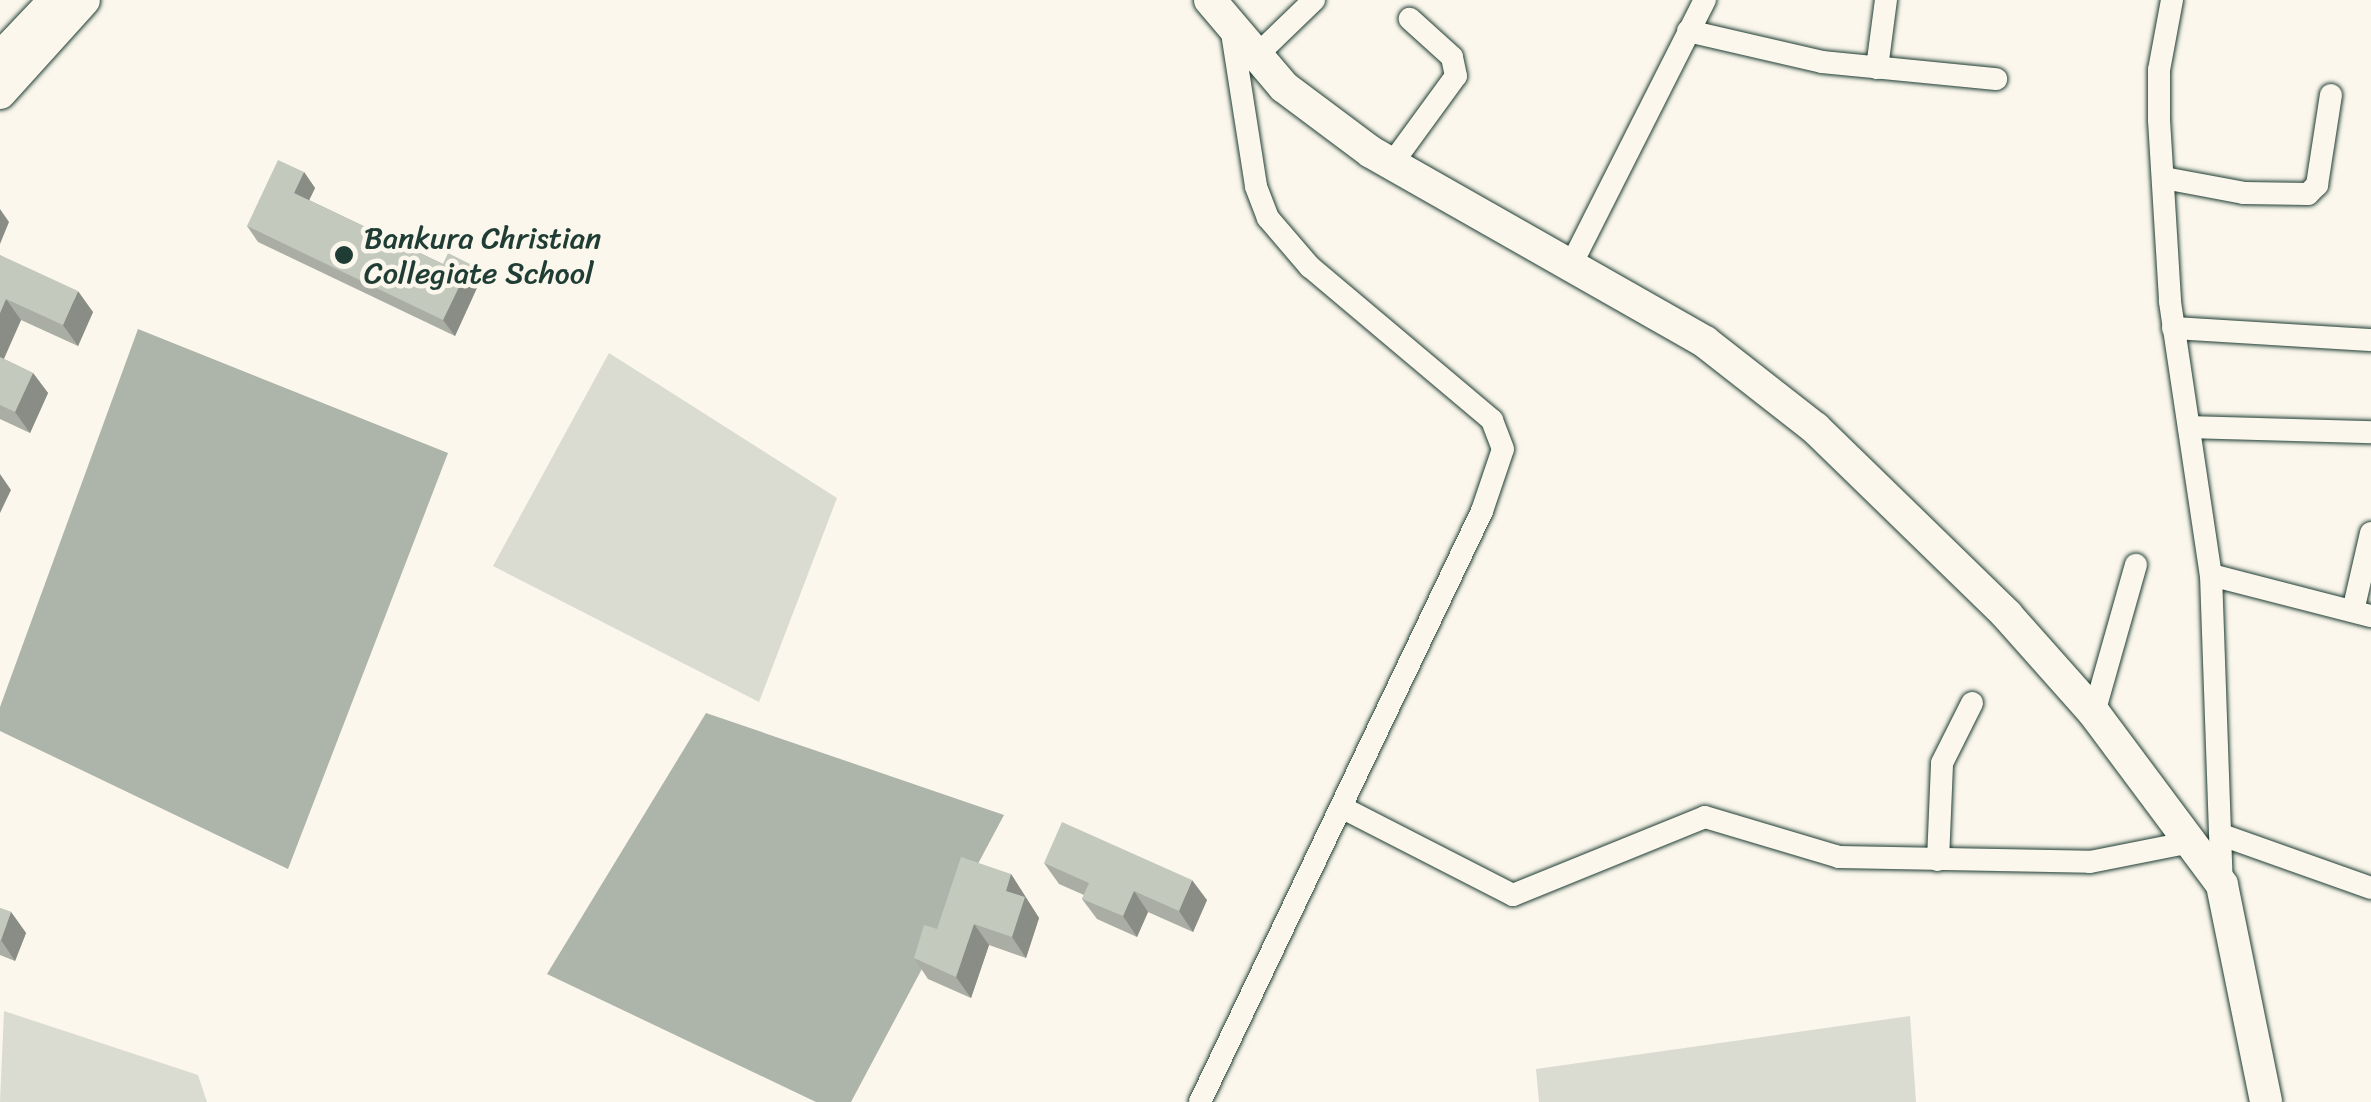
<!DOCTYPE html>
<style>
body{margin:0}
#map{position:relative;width:2371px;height:1102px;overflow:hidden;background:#fbf7ec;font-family:Sriracha,sans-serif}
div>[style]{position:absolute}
.green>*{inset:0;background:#dbdcd1}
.water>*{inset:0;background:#adb4aa}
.roads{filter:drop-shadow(0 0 2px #1f3d34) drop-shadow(0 0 2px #1f3d34)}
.street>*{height:22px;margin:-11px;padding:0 11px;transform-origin:11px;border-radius:11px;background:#fbf7ec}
.secondary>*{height:32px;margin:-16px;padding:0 16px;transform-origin:16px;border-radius:16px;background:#fbf7ec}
.wall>*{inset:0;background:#a9ada3}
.shaded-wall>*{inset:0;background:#898d85}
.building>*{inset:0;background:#c4c9be}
.dots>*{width:28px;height:28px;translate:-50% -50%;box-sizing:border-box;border:5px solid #fbf7ec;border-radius:50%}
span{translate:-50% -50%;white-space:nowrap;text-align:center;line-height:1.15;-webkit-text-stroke:9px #fbf7ec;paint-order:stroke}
.poi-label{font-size:30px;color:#1f3d34}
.left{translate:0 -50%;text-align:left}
</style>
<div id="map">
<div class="green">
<div style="clip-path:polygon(609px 353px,837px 498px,759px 702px,493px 566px)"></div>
<div style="clip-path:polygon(4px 1011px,198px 1075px,207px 1102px,0 1102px)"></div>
<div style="clip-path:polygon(1910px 1016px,1916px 1102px,1539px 1102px,1536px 1069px)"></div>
</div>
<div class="water">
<div style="clip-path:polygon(138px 329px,448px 453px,288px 869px,0 731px,0 707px)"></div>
<div style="clip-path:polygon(706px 713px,1004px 815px,851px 1102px,816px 1102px,547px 974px)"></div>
</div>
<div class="roads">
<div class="street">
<div style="left:2172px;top:0;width:71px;rotate:100.5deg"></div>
<div style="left:2159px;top:70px;width:50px;rotate:90deg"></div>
<div style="left:2159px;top:120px;width:182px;rotate:86.5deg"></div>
<div style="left:2170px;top:302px;width:276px;rotate:81.5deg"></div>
<div style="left:2211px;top:575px;width:310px;rotate:88deg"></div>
<div style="left:1688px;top:31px;width:138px;rotate:13deg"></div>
<div style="left:1822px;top:62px;width:175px;rotate:5.6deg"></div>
<div style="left:1255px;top:57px;width:82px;rotate:-44deg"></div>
<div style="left:1877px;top:68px;width:69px;rotate:-82.5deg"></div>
<div style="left:1391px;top:165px;width:110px;rotate:-53.9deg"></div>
<div style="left:1456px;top:76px;width:19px;rotate:-102deg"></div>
<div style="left:1452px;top:57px;width:57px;rotate:-137.9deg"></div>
<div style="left:2164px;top:178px;width:81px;rotate:10.6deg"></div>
<div style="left:2244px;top:193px;width:64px;rotate:0.9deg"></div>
<div style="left:2308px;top:194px;width:13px;rotate:-45deg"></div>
<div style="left:2317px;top:185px;width:91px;rotate:-81.2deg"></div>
<div style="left:1571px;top:265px;width:297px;rotate:-63.2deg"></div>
<div style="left:2173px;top:328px;width:198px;rotate:3.5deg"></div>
<div style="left:2189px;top:427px;width:182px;rotate:1.6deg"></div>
<div style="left:2211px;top:575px;width:165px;rotate:14.4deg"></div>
<div style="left:2353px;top:611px;width:80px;rotate:-77deg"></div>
<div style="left:2094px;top:713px;width:154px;rotate:-74.2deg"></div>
<div style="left:1341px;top:807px;width:193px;rotate:27.1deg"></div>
<div style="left:1513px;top:895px;width:207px;rotate:-22.1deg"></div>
<div style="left:1705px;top:817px;width:140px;rotate:16.6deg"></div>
<div style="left:1839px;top:857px;width:251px;rotate:1.1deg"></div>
<div style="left:2090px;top:862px;width:103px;rotate:-11.2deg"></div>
<div style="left:2222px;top:835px;width:158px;rotate:19.6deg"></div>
<div style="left:1938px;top:860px;width:97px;rotate:-87.6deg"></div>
<div style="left:1942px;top:763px;width:67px;rotate:-63.4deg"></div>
<div style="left:1200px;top:1102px;width:655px;rotate:-64.49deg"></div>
<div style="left:1482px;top:511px;width:65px;rotate:-71.3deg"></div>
<div style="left:1503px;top:449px;width:31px;rotate:-111deg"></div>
<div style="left:1492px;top:420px;width:238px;rotate:-139.9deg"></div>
<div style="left:1310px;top:267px;width:65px;rotate:-130.6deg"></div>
<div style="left:1268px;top:218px;width:34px;rotate:-111deg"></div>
<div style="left:1256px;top:186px;width:156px;rotate:-98.9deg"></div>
</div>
<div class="secondary">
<div style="left:1210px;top:0;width:114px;rotate:49.6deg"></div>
<div style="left:1284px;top:87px;width:109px;rotate:36.8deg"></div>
<div style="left:1371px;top:152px;width:384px;rotate:29.6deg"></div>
<div style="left:1705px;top:342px;width:140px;rotate:38deg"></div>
<div style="left:1815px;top:428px;width:268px;rotate:44.2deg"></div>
<div style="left:2007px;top:615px;width:131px;rotate:48.4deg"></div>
<div style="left:2094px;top:713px;width:214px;rotate:53.3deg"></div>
<div style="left:2222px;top:885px;width:221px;rotate:78.5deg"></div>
<div style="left:0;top:58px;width:80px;rotate:-46.5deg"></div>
<div style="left:0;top:93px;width:125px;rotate:-47.9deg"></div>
</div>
</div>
<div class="wall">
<div style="clip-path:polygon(304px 172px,315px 188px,309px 200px,443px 264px,481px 279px,455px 336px,258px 242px,247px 226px)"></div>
<div style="clip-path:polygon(0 255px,93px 312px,78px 346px,21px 320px,4px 359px,33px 373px,48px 393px,30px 433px,0 419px)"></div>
<div style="clip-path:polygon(1044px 863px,1207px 900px,1193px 932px,1148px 912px,1137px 937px,1097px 919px,1082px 899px,1084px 895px,1059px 884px)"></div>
<div style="clip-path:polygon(1011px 874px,1039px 918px,1026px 958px,989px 945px,971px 998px,928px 979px,914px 958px)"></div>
<div style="clip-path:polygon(0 908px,11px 912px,26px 933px,15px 961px,0 955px)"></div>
</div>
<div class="shaded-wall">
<div style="clip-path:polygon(304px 172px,315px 188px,305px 209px,294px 193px)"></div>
<div style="clip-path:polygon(0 209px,9px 222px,0 244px)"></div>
<div style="clip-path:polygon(470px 264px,481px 279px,455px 336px,443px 320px)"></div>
<div style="clip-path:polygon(78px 291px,93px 312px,78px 346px,63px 325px)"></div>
<div style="clip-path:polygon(6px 299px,21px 320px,0 367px,0 313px)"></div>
<div style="clip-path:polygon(33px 373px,48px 393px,30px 433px,15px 412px)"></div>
<div style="clip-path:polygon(0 474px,11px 490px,0 513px)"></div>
<div style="clip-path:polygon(1011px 874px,1039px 918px,1026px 958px,1012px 937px,1006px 891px)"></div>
<div style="clip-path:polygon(1192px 880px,1207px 900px,1193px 932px,1179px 911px)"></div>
<div style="clip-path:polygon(1134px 891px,1148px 912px,1137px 937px,1123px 916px)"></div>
<div style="clip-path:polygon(11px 912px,26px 933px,15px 961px,1px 940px)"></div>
<div style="clip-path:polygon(974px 924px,989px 945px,971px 998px,956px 977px)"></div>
</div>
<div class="building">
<div style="clip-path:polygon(278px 160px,304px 172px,294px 193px,443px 264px,448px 253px,470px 264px,443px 320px,247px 226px)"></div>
<div style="clip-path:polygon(0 255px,78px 291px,63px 325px,6px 299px,0 313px)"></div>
<div style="clip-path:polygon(0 357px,33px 373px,15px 412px,0 405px)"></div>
<div style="clip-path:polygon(1062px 822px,1192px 880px,1179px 911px,1134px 891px,1123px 916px,1082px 899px,1089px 883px,1044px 863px)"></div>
<div style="clip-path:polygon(961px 857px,1011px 874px,1006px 891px,1025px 897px,1012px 937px,974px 924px,956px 977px,914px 958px,924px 925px,937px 929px)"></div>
<div style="clip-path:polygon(0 908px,11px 912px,1px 940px,0 940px)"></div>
</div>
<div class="dots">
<div style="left:344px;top:255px;background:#1f3d34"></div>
</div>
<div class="poi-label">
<span class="left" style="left:364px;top:255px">Bankura Christian<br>Collegiate School</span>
</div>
</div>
